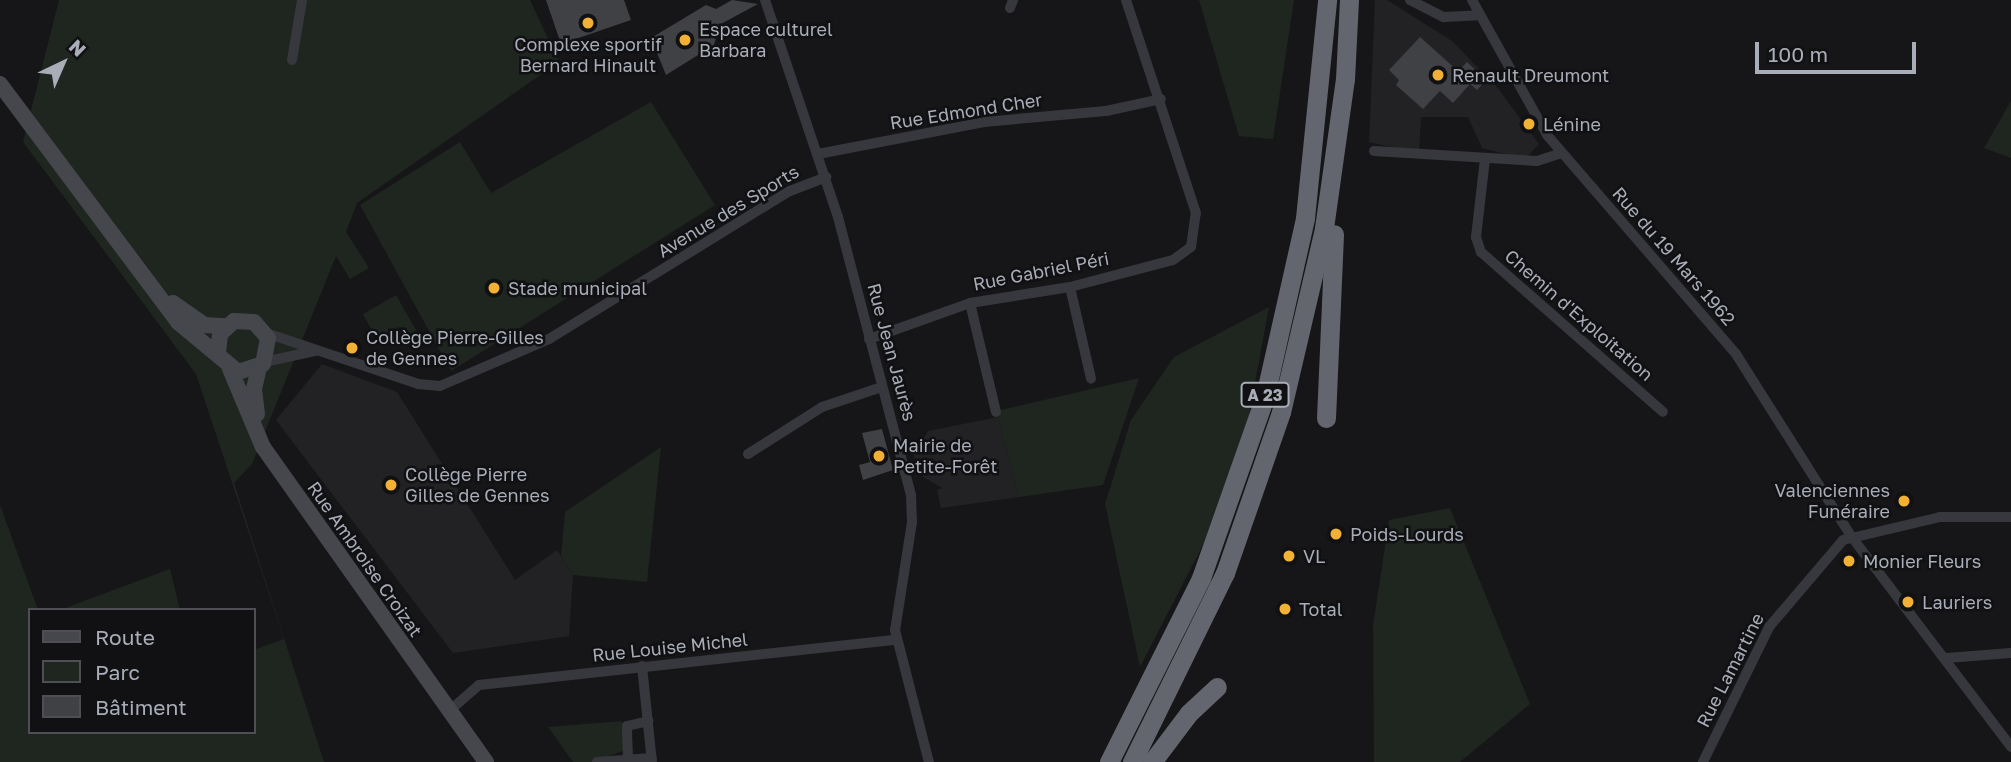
<!DOCTYPE html>
<meta charset="utf-8">
<style>
body{margin:0}
#map{position:relative;width:2011px;height:762px;overflow:hidden;background:#161618;font-family:"Golos Text",sans-serif}
div>[style]{position:absolute}
.built>*{inset:0;background:#222225}
.green>*{inset:0;background:#1e261f}
.building>*{inset:0;background:#404145}
.street>*{height:10px;margin:-5px;padding:0 5px;transform-origin:5px;border-radius:5px;background:#37383d}
.secondary>*{height:16px;margin:-8px;padding:0 8px;transform-origin:8px;border-radius:8px;background:#45474d}
.highway>*{height:19px;margin:-9.5px;padding:0 9.5px;transform-origin:9.5px;border-radius:9.5px;background:#63666e}
.dots>*{width:19px;height:19px;translate:-50% -50%;box-sizing:border-box;border:4px solid #111113;border-radius:50%}
span{translate:-50% -50%;white-space:nowrap;text-align:center;line-height:1.15;-webkit-text-stroke:5px #111113;paint-order:stroke}
.shield-label span{padding:2px 5px;background:#111113;border:2px solid;border-radius:5px;-webkit-text-stroke-width:0}
.shield-label{font-size:16px;color:#a8adb8;font-weight:700}
.poi-label{font-size:18px;color:#a8adb8}
.left{translate:0 -50%;text-align:left}
.right{translate:-100% -50%;text-align:right}
.street-label{font-size:18px;color:#a8adb8}
.legend{position:absolute;left:28px;top:608px;width:228px;height:126px;box-sizing:border-box;background:#111113;border:2px solid #4d4f55;margin:0;padding:9px 12px;list-style:none;font-size:21px;color:#a8adb8}
.legend li{display:flex;align-items:center;gap:14px;height:35px}
.legend b{width:35px;border:2px solid #4d4f55}
.north{position:absolute;left:28px;top:28px;width:70px;height:70px;-webkit-text-stroke:5px #111113;paint-order:stroke;rotate:44deg;font-size:19px;font-weight:700;line-height:28px;text-align:center;color:#a8adb8}
.north::after{content:'';display:block;margin:auto;width:24px;height:32px;background:#a8adb8;clip-path:polygon(50% 0,100% 100%,50% 72%,0 100%)}
.scale{position:absolute;left:1755px;top:42px;width:161px;height:32px;box-sizing:border-box;border:4px solid #a8adb8;border-top:0;padding-left:9px;font-size:21px;line-height:24px;white-space:nowrap;color:#a8adb8;-webkit-text-stroke:5px #111113;paint-order:stroke}
</style>
<div id="map">
<div class="built">
<div style="clip-path:polygon(1375px 0,1387px 0,1452px 41px,1497px 87px,1539px 144px,1525px 159px,1482px 148px,1468px 117px,1421px 117px,1419px 153px,1369px 142px)"></div>
<div style="clip-path:polygon(322px 364px,397px 392px,515px 580px,557px 550px,573px 575px,569px 636px,453px 653px,276px 420px)"></div>
<div style="clip-path:polygon(998px 417px,1019px 497px,941px 508px,937px 490px,942px 488px,918px 474px,911px 444px,922px 441px,928px 431px)"></div>
</div>
<div class="green">
<div style="clip-path:polygon(59px 0,530px 0,559px 62px,357px 203px,346px 232px,369px 268px,350px 279px,336px 256px,252px 464px,234px 483px,324px 762px,0 762px,0 505px,38px 610px,30px 610px,30px 732px,254px 732px,254px 650px,284px 639px,196px 374px,23px 142px)"></div>
<div style="clip-path:polygon(1199px 0,1294px 0,1273px 139px,1239px 136px)"></div>
<div style="clip-path:polygon(2011px 101px,2011px 158px,1984px 148px)"></div>
<div style="clip-path:polygon(651px 102px,715px 205px,451px 371px,360px 205px,460px 142px,491px 193px)"></div>
<div style="clip-path:polygon(396px 295px,420px 337px,403px 347px,371px 329px,363px 314px)"></div>
<div style="clip-path:polygon(1269px 307px,1248px 421px,1209px 533px,1140px 667px,1105px 504px,1131px 420px,1174px 357px)"></div>
<div style="clip-path:polygon(1139px 378px,1103px 485px,1019px 497px,998px 417px,1001px 410px)"></div>
<div style="clip-path:polygon(661px 447px,647px 582px,573px 575px,561px 556px,565px 512px)"></div>
<div style="clip-path:polygon(1450px 508px,1530px 704px,1460px 762px,1374px 762px,1373px 626px,1389px 520px)"></div>
<div style="clip-path:polygon(170px 569px,180px 610px,60px 610px)"></div>
<div style="clip-path:polygon(622px 721px,625px 750px,594px 762px,573px 762px,548px 727px)"></div>
</div>
<div class="building">
<div style="clip-path:polygon(546px 0,624px 0,631px 20px,561px 44px)"></div>
<div style="clip-path:polygon(732px 0,758px 4px,719px 25px,714px 45px,666px 75px,651px 38px,706px 5px,716px 9px)"></div>
<div style="clip-path:polygon(1420px 37px,1458px 71px,1467px 62px,1486px 80px,1477px 90px,1470px 84px,1453px 103px,1440px 91px,1423px 109px,1396px 85px,1399px 80px,1389px 70px)"></div>
<div style="clip-path:polygon(882px 429px,893px 470px,863px 480px,859px 465px,870px 462px,862px 433px)"></div>
</div>
<div class="street">
<div style="left:765px;top:0;width:229px;rotate:71.4deg"></div>
<div style="left:838px;top:217px;width:287px;rotate:75.3deg"></div>
<div style="left:911px;top:495px;width:27px;rotate:88deg"></div>
<div style="left:912px;top:522px;width:109px;rotate:98.9deg"></div>
<div style="left:895px;top:630px;width:136px;rotate:75.6deg"></div>
<div style="left:1410px;top:0;width:38px;rotate:27deg"></div>
<div style="left:1444px;top:17px;width:35px;rotate:-3deg"></div>
<div style="left:1472px;top:0;width:154px;rotate:60.9deg"></div>
<div style="left:1547px;top:135px;width:289px;rotate:49.2deg"></div>
<div style="left:1736px;top:354px;width:215px;rotate:57.7deg"></div>
<div style="left:1851px;top:536px;width:265px;rotate:52.8deg"></div>
<div style="left:1010px;top:8px;width:9px;rotate:-69deg"></div>
<div style="left:292px;top:60px;width:61px;rotate:-80.5deg"></div>
<div style="left:1374px;top:151px;width:163px;rotate:3.5deg"></div>
<div style="left:1537px;top:161px;width:25px;rotate:-18deg"></div>
<div style="left:818px;top:154px;width:169px;rotate:-10.9deg"></div>
<div style="left:984px;top:122px;width:122px;rotate:-5.2deg"></div>
<div style="left:1106px;top:111px;width:56px;rotate:-12.3deg"></div>
<div style="left:1485px;top:159px;width:79px;rotate:96.6deg"></div>
<div style="left:1476px;top:237px;width:16px;rotate:72deg"></div>
<div style="left:1481px;top:252px;width:242px;rotate:41.3deg"></div>
<div style="left:1070px;top:287px;width:94px;rotate:77.1deg"></div>
<div style="left:970px;top:303px;width:112px;rotate:76.6deg"></div>
<div style="left:266px;top:333px;width:160px;rotate:18.5deg"></div>
<div style="left:418px;top:384px;width:22px;rotate:5deg"></div>
<div style="left:440px;top:386px;width:119px;rotate:-23.3deg"></div>
<div style="left:549px;top:339px;width:283px;rotate:-31.6deg"></div>
<div style="left:790px;top:191px;width:39px;rotate:-21deg"></div>
<div style="left:869px;top:339px;width:107px;rotate:-19.6deg"></div>
<div style="left:970px;top:303px;width:101px;rotate:-9.1deg"></div>
<div style="left:1070px;top:287px;width:106px;rotate:-14.7deg"></div>
<div style="left:1173px;top:260px;width:22px;rotate:-36deg"></div>
<div style="left:1191px;top:247px;width:34px;rotate:-82deg"></div>
<div style="left:1196px;top:213px;width:224px;rotate:-108.2deg"></div>
<div style="left:264px;top:362px;width:52px;rotate:-12.2deg"></div>
<div style="left:748px;top:454px;width:88px;rotate:-32.4deg"></div>
<div style="left:822px;top:407px;width:63px;rotate:-18.4deg"></div>
<div style="left:1947px;top:658px;width:64px;rotate:-4.5deg"></div>
<div style="left:642px;top:666px;width:97px;rotate:84.1deg"></div>
<div style="left:456px;top:705px;width:30px;rotate:-41deg"></div>
<div style="left:479px;top:685px;width:419px;rotate:-6.2deg"></div>
<div style="left:628px;top:759px;width:33px;rotate:-92deg"></div>
<div style="left:627px;top:726px;width:22px;rotate:-13deg"></div>
<div style="left:597px;top:762px;width:55px;rotate:-4.2deg"></div>
<div style="left:1703px;top:762px;width:150px;rotate:-63.9deg"></div>
<div style="left:1769px;top:627px;width:114px;rotate:-49.6deg"></div>
<div style="left:1843px;top:540px;width:100px;rotate:-13.3deg"></div>
<div style="left:1940px;top:517px;width:71px"></div>
</div>
<div class="secondary">
<div style="left:0;top:84px;width:297px;rotate:53.2deg"></div>
<div style="left:178px;top:322px;width:78px;rotate:39.8deg"></div>
<div style="left:238px;top:372px;width:26px;rotate:-18deg"></div>
<div style="left:263px;top:364px;width:26px;rotate:-79deg"></div>
<div style="left:268px;top:338px;width:21px;rotate:-131deg"></div>
<div style="left:254px;top:322px;width:20px;rotate:-177deg"></div>
<div style="left:234px;top:321px;width:19px;rotate:137deg"></div>
<div style="left:220px;top:334px;width:19px;rotate:96deg"></div>
<div style="left:173px;top:303px;width:38px;rotate:35deg"></div>
<div style="left:204px;top:325px;width:22px;rotate:3deg"></div>
<div style="left:230px;top:369px;width:85px;rotate:67.1deg"></div>
<div style="left:263px;top:447px;width:386px;rotate:54.7deg"></div>
<div style="left:257px;top:414px;width:25px;rotate:-97deg"></div>
<div style="left:254px;top:389px;width:23px;rotate:-77deg"></div>
</div>
<div class="highway">
<div style="left:1326px;top:418px;width:184px;rotate:-87.5deg"></div>
<div style="left:1109px;top:762px;width:206px;rotate:-63.4deg"></div>
<div style="left:1201px;top:578px;width:193px;rotate:-70.6deg"></div>
<div style="left:1265px;top:396px;width:182px;rotate:-77.3deg"></div>
<div style="left:1305px;top:218px;width:219px;rotate:-84.2deg"></div>
<div style="left:1132px;top:762px;width:211px;rotate:-63.8deg"></div>
<div style="left:1225px;top:573px;width:170px;rotate:-70.8deg"></div>
<div style="left:1281px;top:412px;width:189px;rotate:-76.8deg"></div>
<div style="left:1324px;top:228px;width:150px;rotate:-82deg"></div>
<div style="left:1345px;top:79px;width:79px;rotate:-87.1deg"></div>
<div style="left:1152px;top:762px;width:61px;rotate:-52.9deg"></div>
<div style="left:1189px;top:713px;width:38px;rotate:-43deg"></div>
</div>
<div class="dots">
<div style="left:588px;top:23px;background:#f2b134"></div>
<div style="left:685px;top:40px;background:#f2b134"></div>
<div style="left:1438px;top:75px;background:#f2b134"></div>
<div style="left:1529px;top:124px;background:#f2b134"></div>
<div style="left:494px;top:288px;background:#f2b134"></div>
<div style="left:352px;top:348px;background:#f2b134"></div>
<div style="left:879px;top:456px;background:#f2b134"></div>
<div style="left:391px;top:485px;background:#f2b134"></div>
<div style="left:1904px;top:501px;background:#f2b134"></div>
<div style="left:1336px;top:534px;background:#f2b134"></div>
<div style="left:1289px;top:556px;background:#f2b134"></div>
<div style="left:1849px;top:561px;background:#f2b134"></div>
<div style="left:1908px;top:602px;background:#f2b134"></div>
<div style="left:1285px;top:609px;background:#f2b134"></div>
</div>
<div class="shield-label">
<span style="left:1265px;top:395px">A 23</span>
</div>
<div class="poi-label">
<span class="left" style="left:699px;top:40px">Espace culturel<br>Barbara</span>
<span style="left:588px;top:55px">Complexe sportif<br>Bernard Hinault</span>
<span class="left" style="left:1452px;top:75px">Renault Dreumont</span>
<span class="left" style="left:1543px;top:124px">Lénine</span>
<span class="left" style="left:508px;top:288px">Stade municipal</span>
<span class="left" style="left:366px;top:348px">Collège Pierre-Gilles<br>de Gennes</span>
<span class="left" style="left:893px;top:456px">Mairie de<br>Petite-Forêt</span>
<span class="left" style="left:405px;top:485px">Collège Pierre<br>Gilles de Gennes</span>
<span class="right" style="left:1890px;top:501px">Valenciennes<br>Funéraire</span>
<span class="left" style="left:1350px;top:534px">Poids-Lourds</span>
<span class="left" style="left:1303px;top:556px">VL</span>
<span class="left" style="left:1863px;top:561px">Monier Fleurs</span>
<span class="left" style="left:1922px;top:602px">Lauriers</span>
<span class="left" style="left:1299px;top:609px">Total</span>
</div>
<div class="street-label">
<span style="left:966px;top:111px;rotate:-9deg">Rue Edmond Cher</span>
<span style="left:728px;top:211px;rotate:-31deg">Avenue des Sports</span>
<span style="left:1674px;top:256px;rotate:49deg">Rue du 19 Mars 1962</span>
<span style="left:1041px;top:271px;rotate:-11deg">Rue Gabriel Péri</span>
<span style="left:1579px;top:315px;rotate:41deg">Chemin d'Exploitation</span>
<span style="left:892px;top:352px;rotate:75deg">Rue Jean Jaurès</span>
<span style="left:365px;top:559px;rotate:55deg">Rue Ambroise Croizat</span>
<span style="left:670px;top:647px;rotate:-6deg">Rue Louise Michel</span>
<span style="left:1730px;top:670px;rotate:-63deg">Rue Lamartine</span>
</div>
<ul class="legend">
<li><b style="height:9px;background:#45474d"></b>Route</li>
<li><b style="height:19px;background:#1e261f"></b>Parc</li>
<li><b style="height:19px;background:#404145"></b>Bâtiment</li>
</ul>
<div class="north">N</div>
<div class="scale">100 m</div>
</div>
